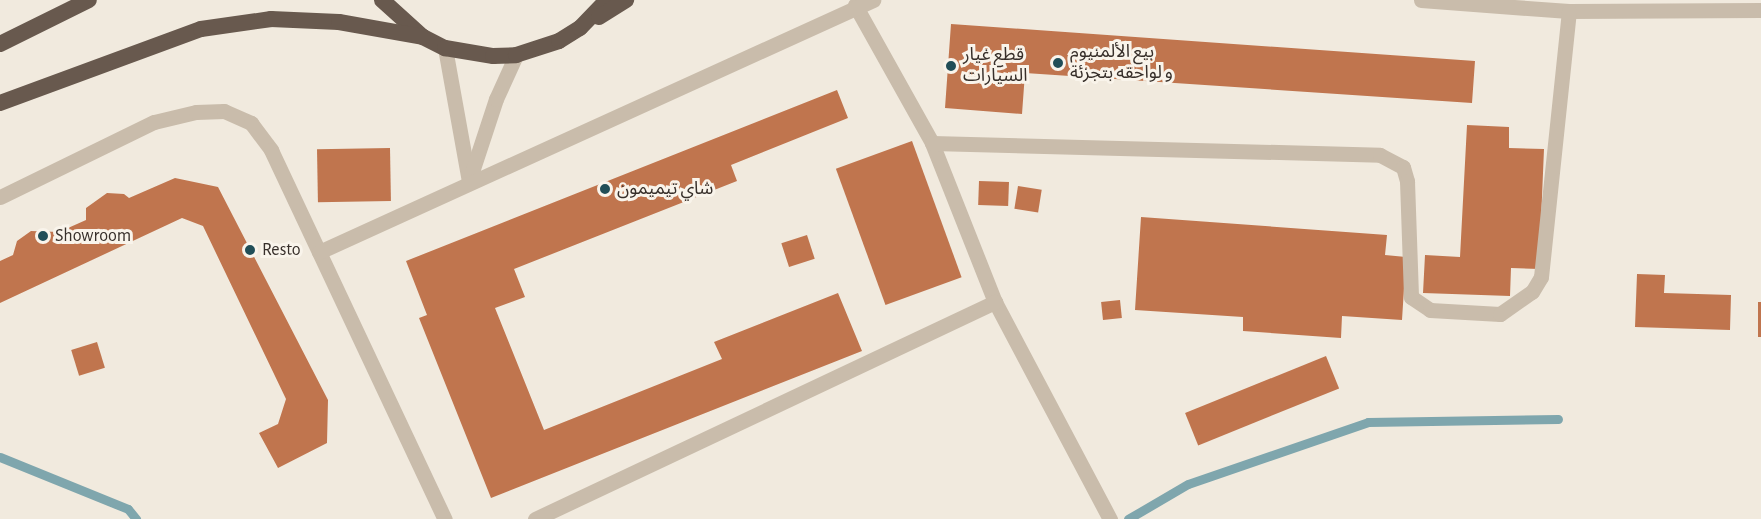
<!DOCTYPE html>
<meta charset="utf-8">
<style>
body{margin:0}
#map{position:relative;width:1761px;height:519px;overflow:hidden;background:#f1eade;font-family:"Alegreya Sans","Noto Sans Arabic",sans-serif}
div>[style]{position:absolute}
.stream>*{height:9px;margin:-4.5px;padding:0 4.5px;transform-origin:4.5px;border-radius:4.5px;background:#7fa6ad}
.building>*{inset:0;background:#c0754e;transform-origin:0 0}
.minor>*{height:15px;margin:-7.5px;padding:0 7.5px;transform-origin:7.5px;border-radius:7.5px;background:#c9bcab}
.trunk>*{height:16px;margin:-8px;padding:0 8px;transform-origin:8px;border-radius:8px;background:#68594e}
.dots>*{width:16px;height:16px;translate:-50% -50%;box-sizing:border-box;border:3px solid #f9f4eb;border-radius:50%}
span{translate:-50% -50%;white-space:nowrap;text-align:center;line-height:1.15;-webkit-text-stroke:6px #f9f4eb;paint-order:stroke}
.poi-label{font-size:18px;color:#372f2a}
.left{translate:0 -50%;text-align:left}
</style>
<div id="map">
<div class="stream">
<div style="left:0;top:457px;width:138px;rotate:22.1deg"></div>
<div style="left:128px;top:509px;width:13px;rotate:51deg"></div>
<div style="left:1128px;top:519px;width:69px;rotate:-30.3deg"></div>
<div style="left:1188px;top:484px;width:190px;rotate:-19deg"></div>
<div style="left:1368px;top:422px;width:190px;rotate:-0.9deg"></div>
</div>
<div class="building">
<div style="clip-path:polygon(951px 24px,1475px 61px,1472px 103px,1025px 73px,1022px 114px,945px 108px)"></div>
<div style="clip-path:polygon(837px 90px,848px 118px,731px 165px,737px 181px,514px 269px,525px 297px,495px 308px,544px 430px,722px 359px,714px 342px,838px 293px,862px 351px,491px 498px,419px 318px,427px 315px,406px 261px)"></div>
<div style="clip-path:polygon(1467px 125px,1509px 127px,1509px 148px,1544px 149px,1539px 269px,1511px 268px,1510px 296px,1423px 293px,1425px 255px,1460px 257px)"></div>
<div style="left:912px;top:141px;width:145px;height:81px;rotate:70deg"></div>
<div style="left:390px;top:148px;width:53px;height:73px;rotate:89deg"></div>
<div style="clip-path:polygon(175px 178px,218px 187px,328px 400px,327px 443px,278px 468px,259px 433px,278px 424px,286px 399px,203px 226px,182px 218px,0 303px,0 261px,13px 255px,17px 241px,31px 231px,59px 232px,86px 220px,86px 208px,107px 193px,124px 194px,129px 198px)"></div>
<div style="left:979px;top:181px;width:30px;height:24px;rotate:2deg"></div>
<div style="left:1018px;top:186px;width:24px;height:23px;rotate:9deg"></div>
<div style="clip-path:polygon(1141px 217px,1387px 235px,1385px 255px,1406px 257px,1402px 320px,1342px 316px,1341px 338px,1243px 331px,1243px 317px,1135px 310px)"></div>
<div style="left:807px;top:235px;width:25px;height:27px;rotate:72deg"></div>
<div style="clip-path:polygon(1637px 274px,1665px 275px,1664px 293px,1731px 295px,1730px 330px,1635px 327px)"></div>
<div style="left:1120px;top:300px;width:18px;height:19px;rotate:84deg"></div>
<div style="left:1758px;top:302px;width:3px;height:35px"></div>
<div style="left:97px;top:342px;width:27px;height:27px;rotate:73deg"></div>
<div style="left:1326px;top:356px;width:35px;height:152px;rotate:68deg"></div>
</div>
<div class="minor">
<div style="left:1421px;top:0;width:148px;rotate:4.3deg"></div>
<div style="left:1569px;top:11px;width:192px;rotate:-0.3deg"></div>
<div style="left:855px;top:5px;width:158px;rotate:60.8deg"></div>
<div style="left:932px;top:143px;width:171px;rotate:68.4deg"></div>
<div style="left:995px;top:302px;width:246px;rotate:62.1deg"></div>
<div style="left:445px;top:48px;width:135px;rotate:79.8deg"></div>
<div style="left:469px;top:181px;width:86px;rotate:-71.8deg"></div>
<div style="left:496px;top:99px;width:48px;rotate:-65.6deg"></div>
<div style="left:932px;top:143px;width:448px;rotate:1.5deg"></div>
<div style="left:1380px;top:155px;width:26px;rotate:28deg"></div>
<div style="left:1403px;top:167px;width:15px;rotate:74deg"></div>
<div style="left:1407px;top:181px;width:116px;rotate:88deg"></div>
<div style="left:1411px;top:297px;width:23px;rotate:34deg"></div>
<div style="left:1430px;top:310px;width:70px;rotate:3.3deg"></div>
<div style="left:1500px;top:314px;width:39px;rotate:-35deg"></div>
<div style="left:1532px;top:292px;width:17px;rotate:-59deg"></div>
<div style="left:1541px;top:277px;width:267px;rotate:-84deg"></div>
<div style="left:0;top:197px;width:171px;rotate:-26deg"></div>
<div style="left:154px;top:122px;width:43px;rotate:-13.4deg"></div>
<div style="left:196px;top:112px;width:28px;rotate:-2deg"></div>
<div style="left:224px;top:111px;width:30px;rotate:24deg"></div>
<div style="left:251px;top:123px;width:34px;rotate:53deg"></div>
<div style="left:271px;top:150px;width:408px;rotate:64.8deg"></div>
<div style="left:319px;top:252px;width:609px;rotate:-24.46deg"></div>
<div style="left:535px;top:519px;width:509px;rotate:-25.26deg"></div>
</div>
<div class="trunk">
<div style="left:382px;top:0;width:55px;rotate:42.1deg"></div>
<div style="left:423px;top:37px;width:25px;rotate:27deg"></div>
<div style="left:445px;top:48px;width:49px;rotate:9.5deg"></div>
<div style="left:493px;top:56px;width:23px;rotate:-2deg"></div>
<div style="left:516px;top:55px;width:45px;rotate:-18deg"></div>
<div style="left:559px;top:41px;width:25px;rotate:-32deg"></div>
<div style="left:580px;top:28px;width:39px;rotate:-46deg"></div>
<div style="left:599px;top:17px;width:32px;rotate:-32deg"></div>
<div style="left:0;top:44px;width:99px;rotate:-26.3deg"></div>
<div style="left:0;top:103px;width:214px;rotate:-20.2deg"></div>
<div style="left:201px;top:29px;width:71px;rotate:-8.1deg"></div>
<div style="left:271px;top:19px;width:68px;rotate:2.5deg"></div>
<div style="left:339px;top:22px;width:85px;rotate:10.1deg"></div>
</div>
<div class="dots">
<div style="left:1058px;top:63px;background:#214e57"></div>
<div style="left:951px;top:66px;background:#214e57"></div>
<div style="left:605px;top:189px;background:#214e57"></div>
<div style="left:43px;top:236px;background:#214e57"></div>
<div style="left:250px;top:250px;background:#214e57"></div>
</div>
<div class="poi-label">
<span class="left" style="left:1070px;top:63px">بيع الألمنيوم<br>و لواحقه بتجزئة</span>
<span class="left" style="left:963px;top:66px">قطع غيار<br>السيارات</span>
<span class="left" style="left:617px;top:189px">شاي تيميمون</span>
<span class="left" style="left:55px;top:236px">Showroom</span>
<span class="left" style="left:262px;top:250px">Resto</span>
</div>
</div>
